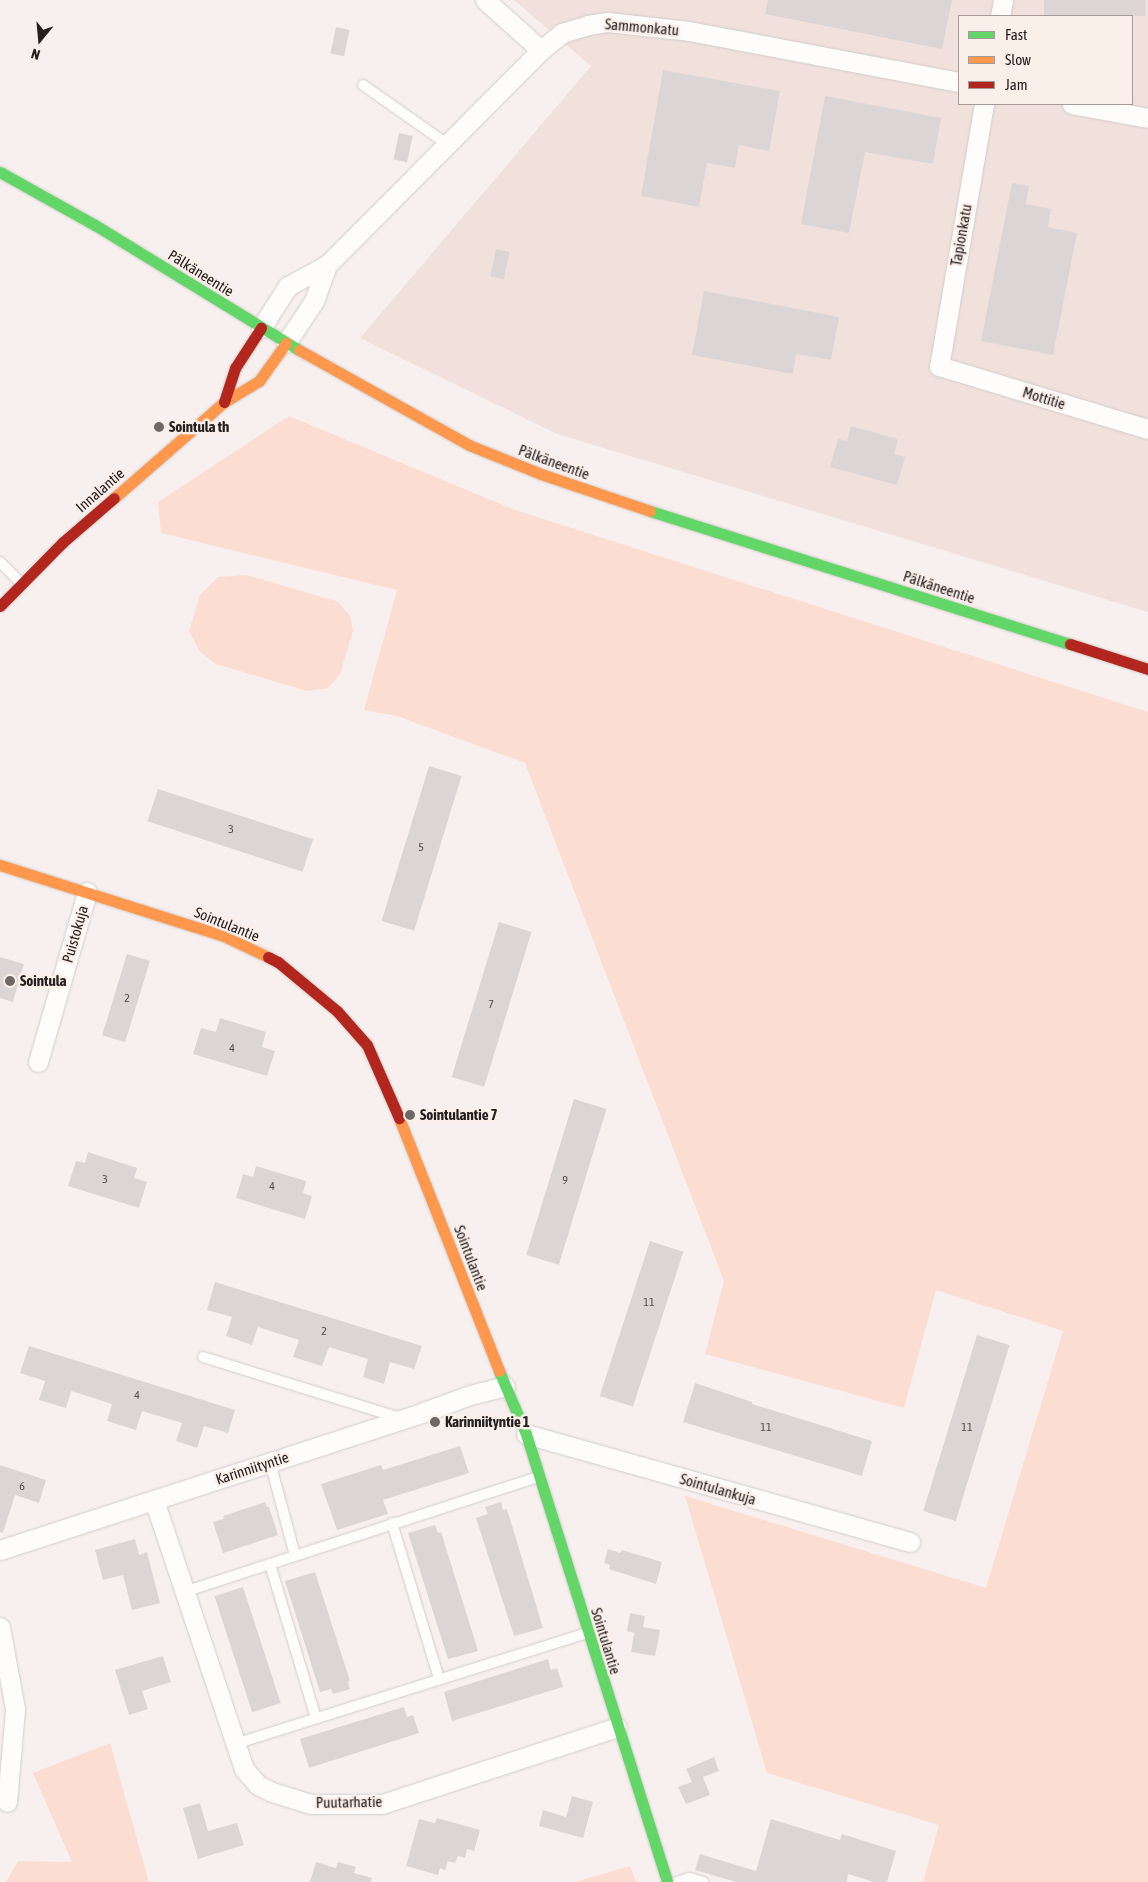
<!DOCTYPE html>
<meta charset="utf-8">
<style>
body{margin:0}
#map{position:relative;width:1148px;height:1882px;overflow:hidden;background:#f7f0ee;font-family:"Asap Condensed",sans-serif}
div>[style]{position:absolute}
.built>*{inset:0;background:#f0e1dc}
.green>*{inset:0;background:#fbddd2}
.building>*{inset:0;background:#dbd6d5;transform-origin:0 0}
.roads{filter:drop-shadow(0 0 1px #d1ccca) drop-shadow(0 0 1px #d1ccca)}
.lane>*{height:10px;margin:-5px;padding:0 5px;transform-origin:5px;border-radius:5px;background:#fefdfc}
.street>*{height:19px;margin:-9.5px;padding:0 9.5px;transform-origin:9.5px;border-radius:9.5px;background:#fefdfc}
.fast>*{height:11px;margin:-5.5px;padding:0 5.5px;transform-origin:5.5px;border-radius:5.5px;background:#63d668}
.slow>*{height:11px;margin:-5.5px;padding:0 5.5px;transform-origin:5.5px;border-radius:5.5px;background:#ff974d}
.jam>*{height:11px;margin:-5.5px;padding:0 5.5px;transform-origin:5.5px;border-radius:5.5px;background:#b3261e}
.dots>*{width:14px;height:14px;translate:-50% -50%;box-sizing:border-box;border:2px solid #fbefea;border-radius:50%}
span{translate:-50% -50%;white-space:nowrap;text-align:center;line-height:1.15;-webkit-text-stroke:5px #fbefea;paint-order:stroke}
.number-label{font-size:12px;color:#544e4e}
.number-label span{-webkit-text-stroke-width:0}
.street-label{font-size:15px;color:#25201f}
.poi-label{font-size:15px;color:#25201f;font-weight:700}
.left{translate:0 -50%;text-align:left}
.legend{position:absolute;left:958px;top:15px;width:175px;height:90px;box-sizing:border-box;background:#fbefea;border:1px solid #a59c99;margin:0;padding:6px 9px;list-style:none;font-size:15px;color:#25201f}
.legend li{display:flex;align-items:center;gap:10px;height:25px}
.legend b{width:25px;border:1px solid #a59c99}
.north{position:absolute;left:15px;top:15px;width:50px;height:50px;-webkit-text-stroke:4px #fbefea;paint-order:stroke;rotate:197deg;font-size:14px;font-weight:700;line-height:20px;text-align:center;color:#25201f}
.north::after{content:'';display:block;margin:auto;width:18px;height:22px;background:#25201f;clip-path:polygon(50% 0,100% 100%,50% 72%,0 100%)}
</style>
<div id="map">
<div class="built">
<div style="clip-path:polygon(evenodd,514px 0,1148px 0,1148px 612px,557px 434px,360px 338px,591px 66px,514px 0,959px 16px,1132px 16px,1132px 104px,959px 104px,959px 16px)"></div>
</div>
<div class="green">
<div style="clip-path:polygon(289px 416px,515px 510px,1148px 712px,1148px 1882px,923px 1882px,939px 1825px,767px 1773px,685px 1496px,986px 1588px,1063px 1331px,936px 1290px,904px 1408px,705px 1354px,724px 1281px,525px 763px,397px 716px,364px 710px,397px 590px,161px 533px,158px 502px)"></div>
<div style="clip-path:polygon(247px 575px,338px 602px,350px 616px,353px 631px,340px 674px,328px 688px,307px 691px,216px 664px,200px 652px,189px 631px,200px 595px,218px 577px)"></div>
<div style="clip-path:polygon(110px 1743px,149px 1882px,6px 1882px,18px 1861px,72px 1862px,33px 1773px)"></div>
<div style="clip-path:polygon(630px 1866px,636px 1882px,575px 1882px)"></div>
</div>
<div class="building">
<div style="clip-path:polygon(768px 0,952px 0,942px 49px,765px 14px)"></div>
<div style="left:1044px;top:0;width:101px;height:16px"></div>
<div style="left:336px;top:27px;width:14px;height:27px;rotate:12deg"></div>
<div style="clip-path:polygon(663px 70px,780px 91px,769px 151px,739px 145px,735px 168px,707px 163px,699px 207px,641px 196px)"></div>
<div style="clip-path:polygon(825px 96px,941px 118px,933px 164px,865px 152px,849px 233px,801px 224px)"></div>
<div style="left:399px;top:133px;width:14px;height:27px;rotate:12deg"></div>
<div style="clip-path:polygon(1012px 183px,1029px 186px,1026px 204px,1051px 209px,1048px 227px,1077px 233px,1053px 355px,981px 341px)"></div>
<div style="left:496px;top:249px;width:14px;height:28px;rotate:12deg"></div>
<div style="clip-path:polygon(704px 291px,839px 317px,831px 360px,796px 354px,793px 374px,692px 355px)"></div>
<div style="clip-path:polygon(851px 426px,898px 439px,894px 454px,905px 457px,897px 485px,830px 467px,838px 439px,847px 441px)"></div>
<div style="left:429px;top:766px;width:34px;height:162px;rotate:17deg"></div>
<div style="left:158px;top:789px;width:163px;height:34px;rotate:18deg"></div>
<div style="left:499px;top:922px;width:34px;height:162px;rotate:17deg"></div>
<div style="left:127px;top:954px;width:24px;height:85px;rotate:17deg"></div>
<div style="clip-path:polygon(0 957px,24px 964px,13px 1002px,0 998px)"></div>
<div style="clip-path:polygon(220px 1018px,266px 1032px,262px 1047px,275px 1051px,267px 1076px,193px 1054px,201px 1028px,216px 1032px)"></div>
<div style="left:574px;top:1099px;width:34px;height:163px;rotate:17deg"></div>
<div style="clip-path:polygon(88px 1152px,137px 1168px,134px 1178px,147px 1182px,139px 1208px,68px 1186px,76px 1161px,85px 1163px)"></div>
<div style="clip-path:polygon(256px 1166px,306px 1181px,303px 1193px,312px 1196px,305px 1219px,236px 1198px,243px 1174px,253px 1177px)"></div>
<div style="left:650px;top:1241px;width:35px;height:163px;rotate:18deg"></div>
<div style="clip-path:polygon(215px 1282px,422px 1346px,414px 1369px,390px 1362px,384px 1384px,363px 1377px,368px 1359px,329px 1347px,322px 1366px,293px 1357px,299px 1340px,258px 1327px,252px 1345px,226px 1336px,232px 1317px,207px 1310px)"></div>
<div style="left:977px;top:1335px;width:34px;height:184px;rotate:17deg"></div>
<div style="clip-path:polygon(29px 1346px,235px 1410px,228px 1433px,204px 1426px,197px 1448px,176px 1441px,182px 1423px,142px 1411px,136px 1430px,107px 1421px,112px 1404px,71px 1391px,66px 1408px,39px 1400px,45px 1381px,20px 1373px)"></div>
<div style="clip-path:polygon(695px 1383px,752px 1402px,752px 1404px,872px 1441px,862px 1476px,683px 1422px)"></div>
<div style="clip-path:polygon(460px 1446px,469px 1473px,383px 1500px,388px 1514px,337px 1530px,321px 1484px,381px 1465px,383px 1470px)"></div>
<div style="clip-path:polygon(0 1465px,46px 1480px,39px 1503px,15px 1495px,3px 1533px,0 1532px)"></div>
<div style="clip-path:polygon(265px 1502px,267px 1507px,269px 1507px,278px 1535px,223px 1553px,213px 1522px,224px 1519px,223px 1516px)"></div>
<div style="clip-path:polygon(501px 1502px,503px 1510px,507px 1509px,543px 1628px,514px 1636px,476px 1518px,488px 1514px,485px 1507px)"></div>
<div style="clip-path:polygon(435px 1525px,438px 1533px,441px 1532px,478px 1651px,448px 1659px,408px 1533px)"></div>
<div style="clip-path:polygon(135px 1539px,139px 1555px,147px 1552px,160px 1603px,132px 1610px,123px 1575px,103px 1580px,95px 1550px)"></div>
<div style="clip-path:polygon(608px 1549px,620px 1553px,622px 1550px,662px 1562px,656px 1584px,609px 1569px,610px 1565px,604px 1563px)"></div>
<div style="clip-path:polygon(315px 1572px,350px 1681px,348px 1682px,350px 1689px,333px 1694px,331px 1689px,320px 1692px,285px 1581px)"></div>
<div style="left:243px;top:1587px;width:122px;height:30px;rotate:72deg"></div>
<div style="clip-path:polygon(630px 1613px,645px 1616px,643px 1627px,660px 1630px,655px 1656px,631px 1652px,634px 1633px,627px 1631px)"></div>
<div style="clip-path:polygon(163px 1656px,171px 1682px,142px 1691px,148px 1709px,129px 1715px,115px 1670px)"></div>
<div style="clip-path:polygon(548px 1659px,551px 1670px,557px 1668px,563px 1687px,452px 1721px,444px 1692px)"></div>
<div style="clip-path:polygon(404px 1707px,407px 1717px,413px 1715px,419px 1733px,309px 1768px,300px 1739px)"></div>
<div style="clip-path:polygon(714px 1757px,719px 1771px,703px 1777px,710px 1795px,686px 1804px,678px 1787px,692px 1782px,686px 1769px)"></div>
<div style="clip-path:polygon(572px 1796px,593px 1802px,583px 1838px,539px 1826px,543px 1810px,566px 1817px)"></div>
<div style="clip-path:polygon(200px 1803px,208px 1831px,237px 1823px,244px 1845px,198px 1859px,183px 1808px)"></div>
<div style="clip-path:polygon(437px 1818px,480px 1830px,474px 1851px,467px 1849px,465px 1858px,458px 1856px,455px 1863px,448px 1861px,445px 1870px,440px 1868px,438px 1875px,406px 1866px,419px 1819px,435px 1823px)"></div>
<div style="clip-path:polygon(771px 1819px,840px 1840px,842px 1834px,896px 1851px,887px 1882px,874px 1882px,848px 1874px,847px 1882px,736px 1882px,695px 1870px,700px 1854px,756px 1871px)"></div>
<div style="clip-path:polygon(316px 1862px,336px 1868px,338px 1862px,356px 1867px,354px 1873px,372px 1878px,371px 1882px,310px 1882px)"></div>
</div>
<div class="roads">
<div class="lane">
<div style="left:363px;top:85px;width:103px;rotate:35.1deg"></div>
<div style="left:0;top:562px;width:30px;rotate:45deg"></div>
<div style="left:203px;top:1357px;width:206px;rotate:17.2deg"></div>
<div style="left:270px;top:1462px;width:96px;rotate:75deg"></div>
<div style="left:392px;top:1523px;width:163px;rotate:73.2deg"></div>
<div style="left:270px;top:1564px;width:161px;rotate:73.4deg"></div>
<div style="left:184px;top:1592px;width:372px;rotate:-18deg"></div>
<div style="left:235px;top:1744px;width:369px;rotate:-17.5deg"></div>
<div style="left:677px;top:1882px;width:13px;rotate:-18deg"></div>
<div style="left:689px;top:1878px;width:15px;rotate:16deg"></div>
</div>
<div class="street">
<div style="left:485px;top:0;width:75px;rotate:41.8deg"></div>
<div style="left:1000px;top:16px;width:16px;rotate:-79deg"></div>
<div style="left:984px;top:104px;width:266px;rotate:99.7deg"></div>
<div style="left:939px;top:366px;width:218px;rotate:16.8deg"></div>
<div style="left:1072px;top:104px;width:77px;rotate:10.4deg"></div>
<div style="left:261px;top:328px;width:50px;rotate:-57.3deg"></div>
<div style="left:288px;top:286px;width:44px;rotate:-28.3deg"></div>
<div style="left:327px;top:265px;width:303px;rotate:-45.1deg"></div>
<div style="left:541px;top:50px;width:27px;rotate:-39deg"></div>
<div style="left:562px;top:33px;width:27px;rotate:-17deg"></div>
<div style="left:588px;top:25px;width:20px;rotate:-9deg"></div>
<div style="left:608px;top:22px;width:81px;rotate:6.3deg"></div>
<div style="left:689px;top:31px;width:275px;rotate:10.7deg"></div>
<div style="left:286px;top:343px;width:50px;rotate:-56.3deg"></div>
<div style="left:314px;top:301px;width:38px;rotate:-70deg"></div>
<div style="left:38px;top:1062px;width:177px;rotate:-73.9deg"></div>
<div style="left:526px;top:1434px;width:399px;rotate:15.7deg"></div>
<div style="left:154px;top:1500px;width:284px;rotate:71.5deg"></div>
<div style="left:244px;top:1769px;width:21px;rotate:49deg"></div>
<div style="left:258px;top:1785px;width:16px;rotate:27deg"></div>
<div style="left:272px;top:1792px;width:41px;rotate:17.1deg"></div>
<div style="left:311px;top:1804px;width:71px"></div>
<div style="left:382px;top:1804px;width:247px;rotate:-18.1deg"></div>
<div style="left:0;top:1550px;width:443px;rotate:-18deg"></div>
<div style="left:421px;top:1413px;width:52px;rotate:-20.2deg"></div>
<div style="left:470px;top:1395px;width:36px;rotate:-14deg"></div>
<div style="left:0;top:1627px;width:83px;rotate:79.6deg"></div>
<div style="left:15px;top:1709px;width:93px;rotate:94.9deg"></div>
</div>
<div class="fast">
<div style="left:0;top:172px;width:109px;rotate:29.2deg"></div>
<div style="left:95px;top:225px;width:239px;rotate:31.5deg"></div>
<div style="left:650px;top:511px;width:441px;rotate:17.6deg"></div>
<div style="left:499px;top:1371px;width:69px;rotate:66.8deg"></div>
<div style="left:526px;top:1434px;width:470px;rotate:72.5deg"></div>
</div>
<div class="slow">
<div style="left:299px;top:350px;width:195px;rotate:29.2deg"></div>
<div style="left:469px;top:445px;width:78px;rotate:21.9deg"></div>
<div style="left:541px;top:474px;width:115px;rotate:18.7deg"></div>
<div style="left:114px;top:498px;width:146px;rotate:-41.1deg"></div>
<div style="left:224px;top:402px;width:41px;rotate:-31deg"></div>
<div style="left:259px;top:381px;width:47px;rotate:-54.6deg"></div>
<div style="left:0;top:865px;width:235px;rotate:17.6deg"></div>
<div style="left:224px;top:936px;width:49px;rotate:25.5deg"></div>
<div style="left:399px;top:1118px;width:272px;rotate:68.4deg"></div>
</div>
<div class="jam">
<div style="left:224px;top:402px;width:36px;rotate:-72deg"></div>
<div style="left:235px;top:368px;width:48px;rotate:-57deg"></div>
<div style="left:0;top:606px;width:90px;rotate:-45.5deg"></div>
<div style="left:63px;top:542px;width:67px;rotate:-40.8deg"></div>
<div style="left:1070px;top:644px;width:82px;rotate:17.8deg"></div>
<div style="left:268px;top:957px;width:11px;rotate:27deg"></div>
<div style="left:278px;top:962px;width:77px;rotate:39.7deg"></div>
<div style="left:337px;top:1011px;width:45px;rotate:48.6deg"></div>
<div style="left:367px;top:1045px;width:80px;rotate:66.3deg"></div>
</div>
</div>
<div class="dots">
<div style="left:159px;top:427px;background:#6e6967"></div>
<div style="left:10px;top:981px;background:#6e6967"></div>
<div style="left:410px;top:1115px;background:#6e6967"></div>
<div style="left:435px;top:1422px;background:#6e6967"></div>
</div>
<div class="number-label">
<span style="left:231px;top:830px">3</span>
<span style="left:421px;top:848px">5</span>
<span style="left:127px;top:999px">2</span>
<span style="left:491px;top:1005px">7</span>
<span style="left:232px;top:1049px">4</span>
<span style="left:105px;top:1180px">3</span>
<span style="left:565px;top:1181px">9</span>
<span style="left:272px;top:1187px">4</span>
<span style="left:649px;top:1303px">11</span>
<span style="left:324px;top:1332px">2</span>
<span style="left:137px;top:1396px">4</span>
<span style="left:766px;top:1428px">11</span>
<span style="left:967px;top:1428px">11</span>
<span style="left:22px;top:1487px">6</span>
</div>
<div class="street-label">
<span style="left:642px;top:27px;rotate:5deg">Sammonkatu</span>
<span style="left:961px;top:235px;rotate:-80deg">Tapionkatu</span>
<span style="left:201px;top:273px;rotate:32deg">Pälkäneentie</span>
<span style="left:1044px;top:398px;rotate:17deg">Mottitie</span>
<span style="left:554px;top:462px;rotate:20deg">Pälkäneentie</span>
<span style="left:100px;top:490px;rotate:-41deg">Innalantie</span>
<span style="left:939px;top:587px;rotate:18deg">Pälkäneentie</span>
<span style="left:227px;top:924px;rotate:22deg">Sointulantie</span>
<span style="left:75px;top:934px;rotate:-74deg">Puistokuja</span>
<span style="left:471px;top:1258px;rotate:69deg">Sointulantie</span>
<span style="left:252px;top:1468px;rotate:-18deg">Karinniityntie</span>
<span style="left:718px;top:1489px;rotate:16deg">Sointulankuja</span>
<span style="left:606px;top:1641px;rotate:73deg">Sointulantie</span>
<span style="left:349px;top:1802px;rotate:-1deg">Puutarhatie</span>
</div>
<div class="poi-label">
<span class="left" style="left:169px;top:427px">Sointula th</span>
<span class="left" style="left:20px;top:981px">Sointula</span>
<span class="left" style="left:420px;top:1115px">Sointulantie 7</span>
<span class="left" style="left:445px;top:1422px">Karinniityntie 1</span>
</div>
<ul class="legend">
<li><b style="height:6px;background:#63d668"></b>Fast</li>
<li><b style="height:6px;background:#ff974d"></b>Slow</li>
<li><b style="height:6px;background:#b3261e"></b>Jam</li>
</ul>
<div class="north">N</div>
</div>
